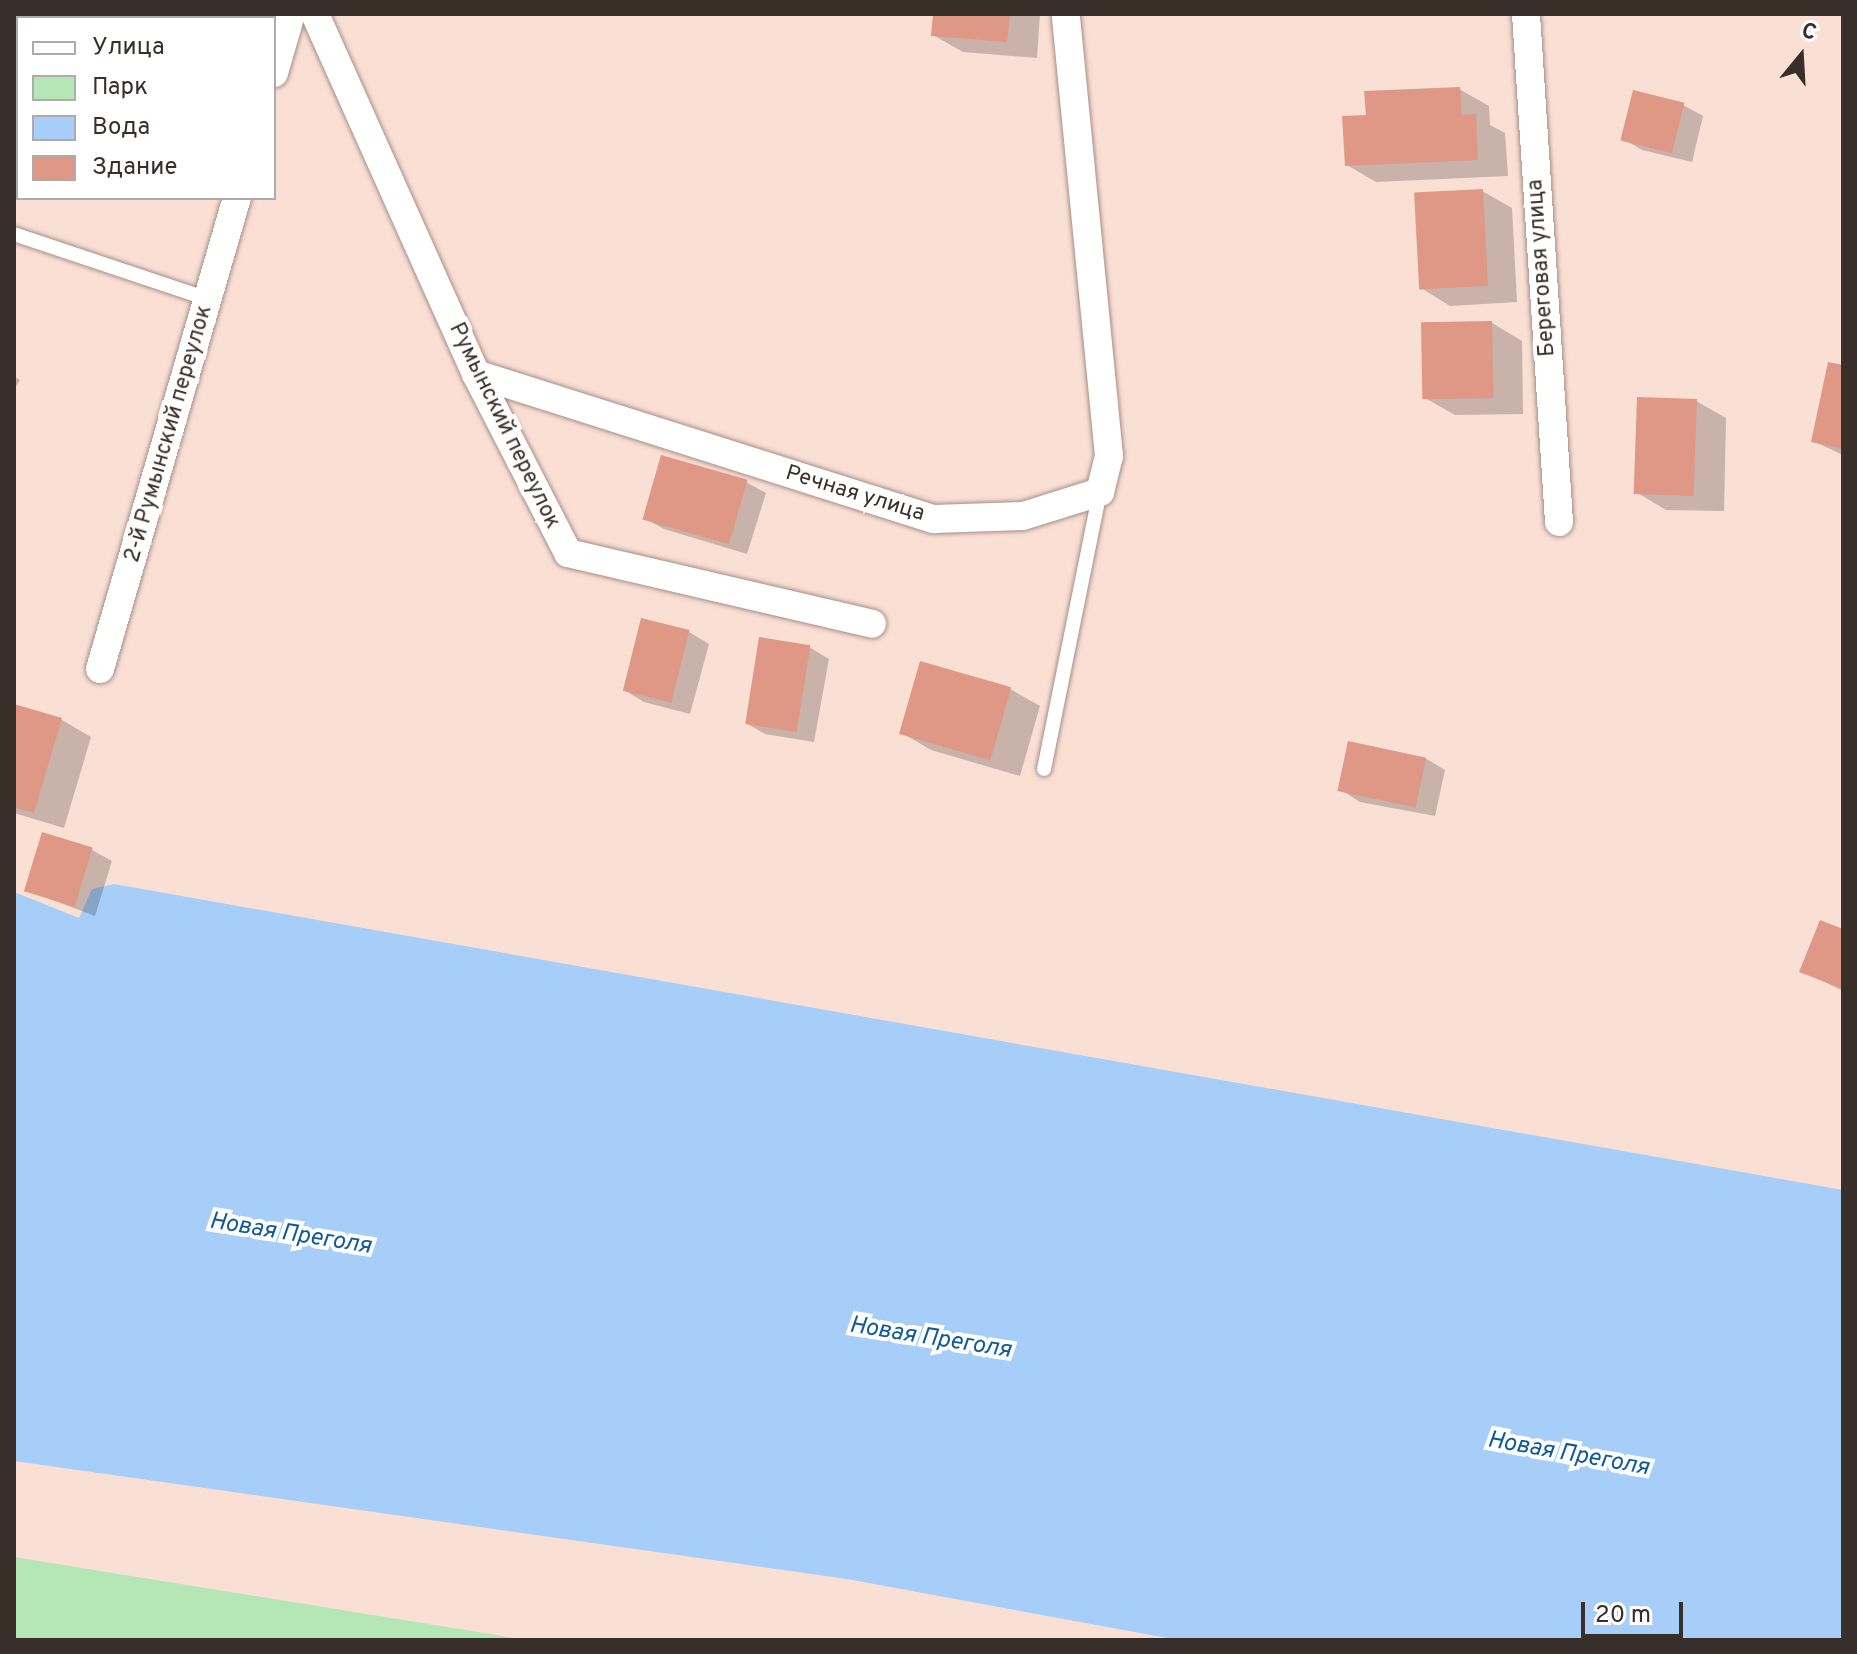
<!DOCTYPE html>
<meta charset="utf-8">
<style>
body{margin:0}
#map{position:relative;width:1857px;height:1654px;overflow:hidden;background:#fadfd5;font-family:Overpass,sans-serif}
div>[style]{position:absolute}
.green>*{inset:0;background:#b5e6b5}
.water>*{inset:0;background:#a7cef8}
.shadow>*{inset:0;background:#0003}
.building>*{inset:0;background:#df9886;transform-origin:0 0}
.roads{filter:drop-shadow(0 0 2px #a78e85) drop-shadow(0 0 2px #a78e85)}
.lane>*{height:14px;margin:-7px;padding:0 7px;transform-origin:7px;border-radius:7px;background:#fff}
.street>*{height:28px;margin:-14px;padding:0 14px;transform-origin:14px;border-radius:14px;background:#fff}
span{translate:-50% -50%;white-space:nowrap;text-align:center;line-height:1.15;-webkit-text-stroke:8px #fff;paint-order:stroke}
.street-label{font-size:22px;color:#382e2a}
.water-label{font-size:24px;color:#125997;font-style:italic}
.frame{position:absolute;inset:0;border:16px solid #382e2a;pointer-events:none}
.legend{position:absolute;left:16px;top:16px;width:260px;height:184px;box-sizing:border-box;background:#fff;border:2px solid #afabaa;margin:0;padding:10px 14px;list-style:none;font-size:24px;color:#382e2a}
.legend li{display:flex;align-items:center;gap:16px;height:40px}
.legend b{width:40px;border:2px solid #afabaa}
.north{position:absolute;left:1761px;top:16px;width:80px;height:80px;-webkit-text-stroke:6px #fff;paint-order:stroke;rotate:18deg;font-size:22px;font-weight:700;line-height:32px;text-align:center;color:#382e2a}
.north::after{content:'';display:block;margin:auto;width:28px;height:36px;background:#382e2a;clip-path:polygon(50% 0,100% 100%,50% 72%,0 100%)}
.scale{position:absolute;left:1581px;top:1602px;width:102px;height:36px;box-sizing:border-box;border:4px solid #382e2a;border-top:0;padding-left:10px;font-size:24px;line-height:28px;white-space:nowrap;color:#382e2a;-webkit-text-stroke:6px #fff;paint-order:stroke}
</style>
<div id="map">
<div class="green">
<div style="clip-path:polygon(14px 1557px,527px 1640px,14px 1640px)"></div>
</div>
<div class="water">
<div style="clip-path:polygon(114px 884px,1843px 1190px,1843px 1640px,1178px 1640px,847px 1579px,14px 1461px,14px 892px,79px 918px,92px 889px)"></div>
</div>
<div class="shadow">
<div style="clip-path:polygon(935px 14px,1040px 14px,1037px 58px,963px 52px,933px 35px)"></div>
<div style="clip-path:polygon(1459px 89px,1489px 106px,1490px 125px,1505px 133px,1508px 176px,1376px 182px,1347px 165px)"></div>
<div style="clip-path:polygon(1683px 105px,1703px 116px,1692px 162px,1642px 150px,1623px 139px)"></div>
<div style="clip-path:polygon(1482px 191px,1512px 208px,1517px 302px,1450px 306px,1421px 288px)"></div>
<div style="clip-path:polygon(1492px 323px,1522px 341px,1523px 414px,1455px 415px,1425px 398px)"></div>
<div style="clip-path:polygon(1843px 367px,1843px 455px,1813px 441px)"></div>
<div style="clip-path:polygon(14px 376px,20px 380px,14px 390px)"></div>
<div style="clip-path:polygon(1696px 401px,1726px 418px,1724px 511px,1666px 510px,1636px 492px)"></div>
<div style="clip-path:polygon(746px 482px,766px 493px,747px 554px,664px 529px,644px 518px)"></div>
<div style="clip-path:polygon(689px 632px,709px 644px,690px 714px,644px 702px,624px 690px)"></div>
<div style="clip-path:polygon(809px 647px,829px 659px,814px 742px,765px 734px,746px 723px)"></div>
<div style="clip-path:polygon(1010px 689px,1040px 706px,1020px 776px,931px 750px,902px 733px)"></div>
<div style="clip-path:polygon(14px 706px,62px 720px,91px 737px,64px 828px,14px 813px)"></div>
<div style="clip-path:polygon(1425px 758px,1445px 770px,1435px 816px,1360px 802px,1341px 790px)"></div>
<div style="clip-path:polygon(92px 850px,112px 861px,95px 916px,26px 890px)"></div>
<div style="clip-path:polygon(1843px 931px,1843px 991px,1802px 971px)"></div>
</div>
<div class="building">
<div style="clip-path:polygon(933px 14px,1010px 14px,1007px 42px,931px 36px)"></div>
<div style="clip-path:polygon(1460px 87px,1462px 115px,1476px 114px,1478px 160px,1345px 166px,1342px 116px,1366px 115px,1364px 91px)"></div>
<div style="left:1633px;top:90px;width:53px;height:52px;rotate:14deg"></div>
<div style="left:1483px;top:189px;width:97px;height:69px;rotate:87deg"></div>
<div style="left:1492px;top:321px;width:77px;height:71px;rotate:89deg"></div>
<div style="clip-path:polygon(1828px 362px,1843px 365px,1843px 449px,1811px 442px)"></div>
<div style="left:1637px;top:397px;width:60px;height:97px;rotate:2deg"></div>
<div style="left:661px;top:455px;width:90px;height:67px;rotate:16deg"></div>
<div style="left:641px;top:618px;width:50px;height:75px;rotate:14deg"></div>
<div style="left:759px;top:637px;width:52px;height:88px;rotate:9deg"></div>
<div style="left:920px;top:661px;width:95px;height:76px;rotate:16deg"></div>
<div style="clip-path:polygon(14px 704px,62px 718px,34px 813px,14px 807px)"></div>
<div style="left:1348px;top:741px;width:80px;height:51px;rotate:12deg"></div>
<div style="left:42px;top:832px;width:53px;height:62px;rotate:17deg"></div>
<div style="clip-path:polygon(1820px 920px,1843px 929px,1843px 989px,1799px 972px)"></div>
</div>
<div class="roads">
<div class="lane">
<div style="left:14px;top:234px;width:205px;rotate:18.5deg"></div>
<div style="left:1044px;top:769px;width:283px;rotate:-78.6deg"></div>
</div>
<div class="street">
<div style="left:315px;top:14px;width:394px;rotate:65.9deg"></div>
<div style="left:476px;top:374px;width:201px;rotate:62.8deg"></div>
<div style="left:568px;top:553px;width:312px;rotate:13.1deg"></div>
<div style="left:1526px;top:14px;width:509px;rotate:86.28deg"></div>
<div style="left:274px;top:73px;width:61px;rotate:-73.9deg"></div>
<div style="left:476px;top:374px;width:480px;rotate:17.6deg"></div>
<div style="left:934px;top:519px;width:89px;rotate:-1.9deg"></div>
<div style="left:1023px;top:516px;width:81px;rotate:-17.3deg"></div>
<div style="left:1100px;top:492px;width:37px;rotate:-76deg"></div>
<div style="left:1109px;top:456px;width:444px;rotate:-95.6deg"></div>
<div style="left:100px;top:669px;width:491px;rotate:-73.8deg"></div>
</div>
</div>
<div class="street-label">
<span style="left:1542px;top:268px;rotate:-94deg">Береговая улица</span>
<span style="left:504px;top:426px;rotate:64deg">Румынский переулок</span>
<span style="left:169px;top:434px;rotate:-74deg">2-й Румынский переулок</span>
<span style="left:855px;top:494px;rotate:17deg">Речная улица</span>
</div>
<div class="water-label">
<span style="left:290px;top:1235px;rotate:9deg">Новая Преголя</span>
<span style="left:930px;top:1339px;rotate:9deg">Новая Преголя</span>
<span style="left:1568px;top:1455px;rotate:10deg">Новая Преголя</span>
</div>
<div class="frame"></div>
<ul class="legend">
<li><b style="height:10px;background:#fff"></b>Улица</li>
<li><b style="height:22px;background:#b5e6b5"></b>Парк</li>
<li><b style="height:22px;background:#a7cef8"></b>Вода</li>
<li><b style="height:22px;background:#df9886"></b>Здание</li>
</ul>
<div class="north">С</div>
<div class="scale">20 m</div>
</div>
